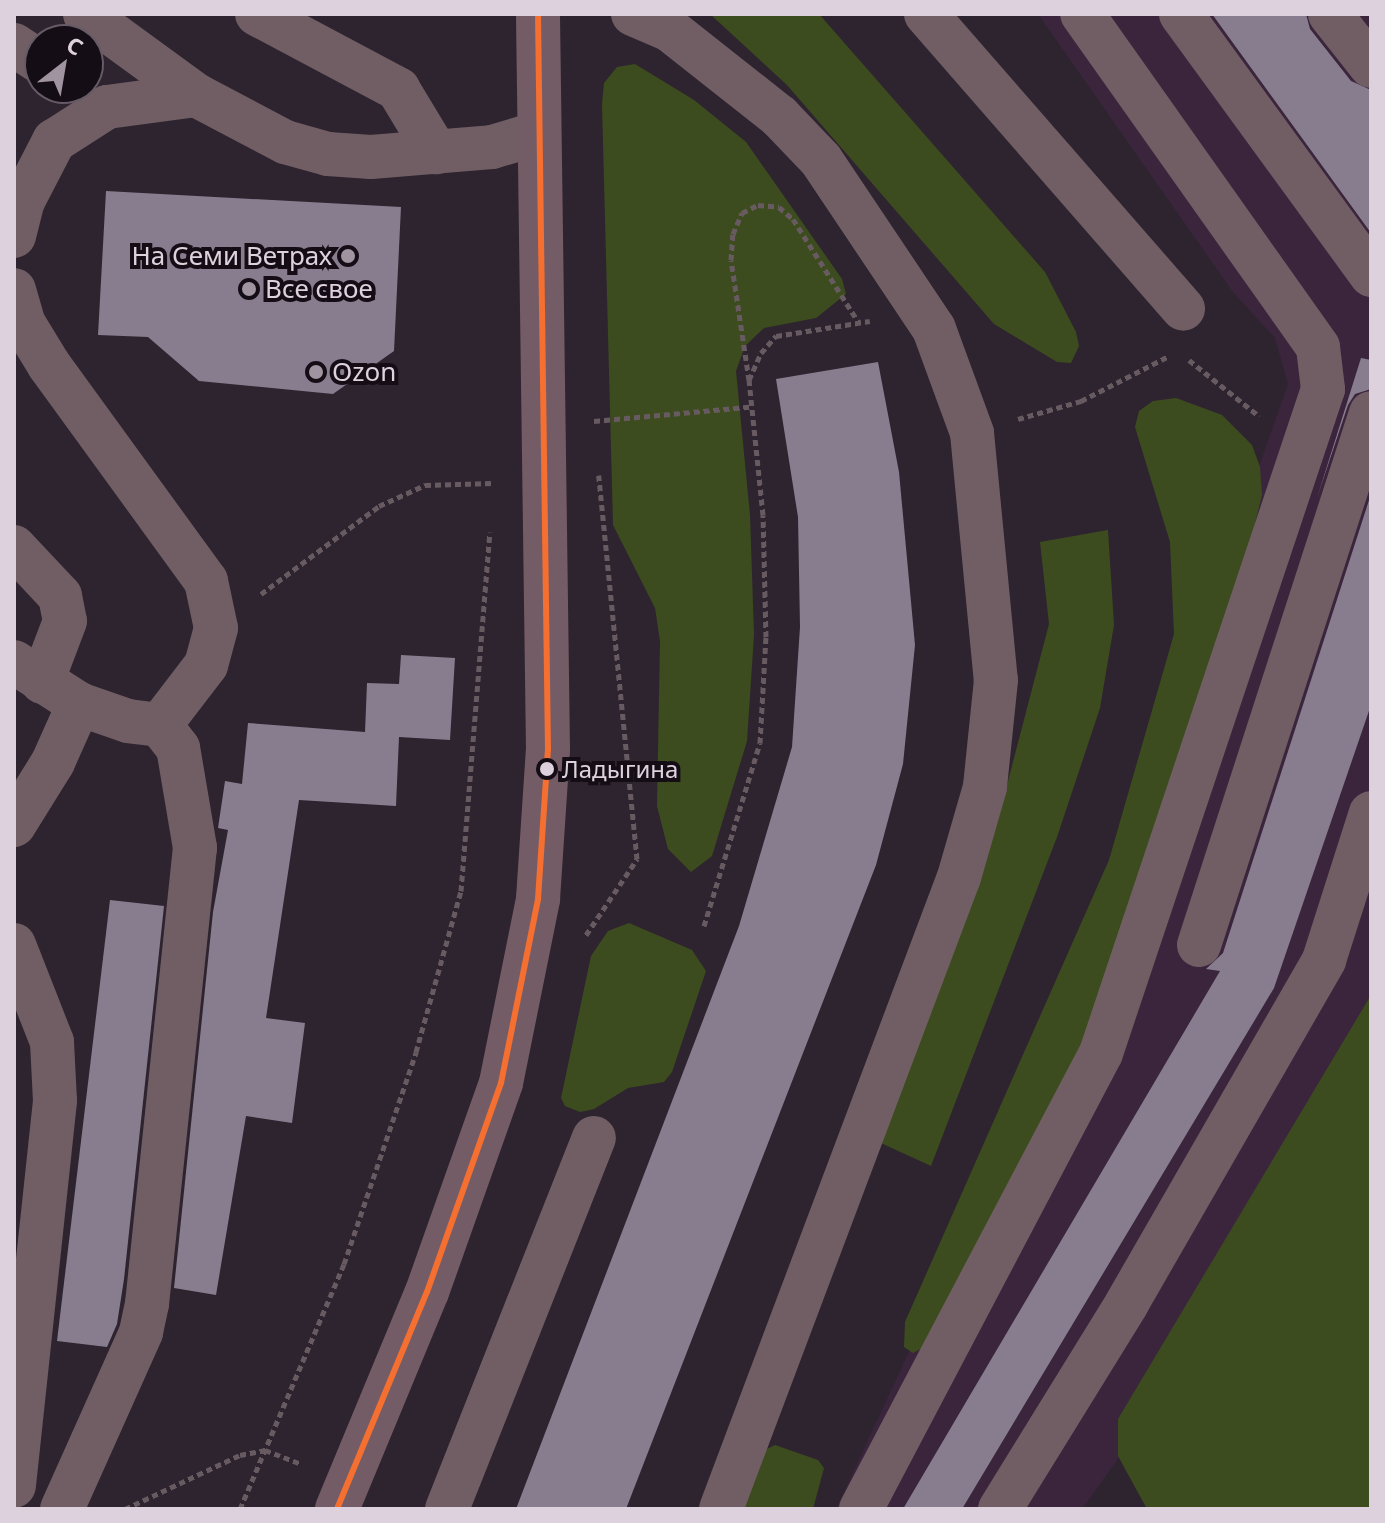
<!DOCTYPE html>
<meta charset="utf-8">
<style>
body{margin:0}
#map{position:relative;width:1385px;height:1523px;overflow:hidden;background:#2e242f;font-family:"Noto Sans",sans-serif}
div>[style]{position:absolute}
.built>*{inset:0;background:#3b253d}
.green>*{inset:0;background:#3d4c1f}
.building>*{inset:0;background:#877d8f}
.path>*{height:5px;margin-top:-2.5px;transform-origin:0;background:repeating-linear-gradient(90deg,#685a61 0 6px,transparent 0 10px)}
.minor>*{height:44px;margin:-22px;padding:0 22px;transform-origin:22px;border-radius:22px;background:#715e64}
.major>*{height:44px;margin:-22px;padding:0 22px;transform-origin:22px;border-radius:22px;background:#745c66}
.bus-1>*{height:6px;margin:-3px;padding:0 3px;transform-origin:3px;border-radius:3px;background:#f46f30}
.dots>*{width:22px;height:22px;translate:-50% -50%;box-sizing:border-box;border:4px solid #150d16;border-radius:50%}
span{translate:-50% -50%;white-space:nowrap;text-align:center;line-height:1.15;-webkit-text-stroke:8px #150d16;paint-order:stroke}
.bus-label{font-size:24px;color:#ddd1de}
.left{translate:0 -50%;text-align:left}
.poi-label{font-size:26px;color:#ddd1de}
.right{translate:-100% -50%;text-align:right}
.frame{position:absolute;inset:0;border:16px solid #ddd1de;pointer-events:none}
.north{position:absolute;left:24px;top:24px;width:80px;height:80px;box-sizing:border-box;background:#150d16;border:2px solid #655b66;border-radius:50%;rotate:31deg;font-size:22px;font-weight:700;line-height:32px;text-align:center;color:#ddd1de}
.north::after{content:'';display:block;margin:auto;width:28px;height:36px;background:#a094a1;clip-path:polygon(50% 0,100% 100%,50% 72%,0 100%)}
</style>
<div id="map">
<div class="built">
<div style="clip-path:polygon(1038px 14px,1371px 14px,1371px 1029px,1165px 1393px,1082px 1509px,836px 1509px,1069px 1008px,1288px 384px,1275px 338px,1233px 292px)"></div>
</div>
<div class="green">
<div style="clip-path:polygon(710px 14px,819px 14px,1045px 272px,1076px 332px,1079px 346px,1071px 363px,1057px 362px,994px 324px,787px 85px)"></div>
<div style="clip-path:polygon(635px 64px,694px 100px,746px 142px,842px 279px,846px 294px,816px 318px,764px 328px,745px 346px,736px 371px,750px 515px,754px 635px,747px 741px,712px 856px,691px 872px,668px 849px,657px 806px,660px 641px,655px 608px,613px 525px,602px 104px,604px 83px,617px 67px)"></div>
<div style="clip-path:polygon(1176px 398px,1222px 415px,1252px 445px,1260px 467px,1262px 495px,1238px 592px,1083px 1046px,930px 1344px,913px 1353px,904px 1347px,905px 1322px,1109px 860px,1174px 634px,1170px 542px,1135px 427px,1139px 411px,1153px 401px)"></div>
<div style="clip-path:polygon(1108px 530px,1114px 625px,1100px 708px,1057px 837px,931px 1166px,870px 1138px,1001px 808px,1049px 624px,1040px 542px)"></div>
<div style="clip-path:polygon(629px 923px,692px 950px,706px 971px,672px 1072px,664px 1082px,628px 1088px,594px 1109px,580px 1112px,565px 1106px,561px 1098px,591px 956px,608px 931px)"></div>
<div style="clip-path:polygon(1371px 995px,1371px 1509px,1147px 1509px,1118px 1456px,1118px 1419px)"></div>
<div style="clip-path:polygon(775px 1445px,818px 1460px,824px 1468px,813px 1509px,741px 1509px,763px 1451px)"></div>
</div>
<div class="building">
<div style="clip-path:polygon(1212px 14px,1306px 14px,1310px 29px,1351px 81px,1371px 90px,1371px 233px)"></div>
<div style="clip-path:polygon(106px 191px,401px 207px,394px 351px,333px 394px,199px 381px,148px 337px,98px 335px)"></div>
<div style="clip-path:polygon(1361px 358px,1371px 360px,1371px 389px,1355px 394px,1348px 405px,1317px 498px)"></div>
<div style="clip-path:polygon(878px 362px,899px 472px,915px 645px,903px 764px,876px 865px,626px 1509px,516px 1509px,739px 926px,792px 747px,800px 627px,798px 517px,776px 379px)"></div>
<div style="clip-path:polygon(1371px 494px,1371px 705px,1274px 988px,962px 1509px,903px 1509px,1220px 971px,1206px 969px,1223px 953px)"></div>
<div style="clip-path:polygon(401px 655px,455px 658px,450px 740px,399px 737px,396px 806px,299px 800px,266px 1018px,305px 1023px,292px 1123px,246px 1116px,216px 1295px,174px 1288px,213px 912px,228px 830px,218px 828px,225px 781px,242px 784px,248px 723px,365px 732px,367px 683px,399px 684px)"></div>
<div style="clip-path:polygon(110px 900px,164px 906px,124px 1279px,117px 1324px,107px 1347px,57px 1341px)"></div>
</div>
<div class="path">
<div style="left:1189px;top:360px;width:90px;rotate:38.7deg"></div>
<div style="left:749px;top:380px;width:121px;rotate:-98.5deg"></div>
<div style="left:731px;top:260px;width:26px;rotate:-86deg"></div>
<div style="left:733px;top:234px;width:23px;rotate:-67deg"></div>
<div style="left:742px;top:213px;width:18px;rotate:-27deg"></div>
<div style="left:758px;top:205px;width:21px;rotate:5deg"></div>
<div style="left:779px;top:207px;width:18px;rotate:41deg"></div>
<div style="left:793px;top:219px;width:123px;rotate:57.6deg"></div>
<div style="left:1018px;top:419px;width:66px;rotate:-15.9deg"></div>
<div style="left:1081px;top:401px;width:97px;rotate:-27.1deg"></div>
<div style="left:594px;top:421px;width:156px;rotate:-5.2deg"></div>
<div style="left:261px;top:594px;width:147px;rotate:-36.7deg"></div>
<div style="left:379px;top:506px;width:51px;rotate:-24.5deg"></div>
<div style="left:425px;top:485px;width:68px;rotate:-1.7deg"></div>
<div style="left:704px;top:926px;width:191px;rotate:-73deg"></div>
<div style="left:760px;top:743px;width:106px;rotate:-86.8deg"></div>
<div style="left:766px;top:637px;width:122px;rotate:-91.4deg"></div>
<div style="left:763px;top:515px;width:136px;rotate:-95.9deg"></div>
<div style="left:749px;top:380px;width:30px;rotate:-66deg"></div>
<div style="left:761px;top:353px;width:23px;rotate:-49deg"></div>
<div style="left:776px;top:336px;width:95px;rotate:-9.1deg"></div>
<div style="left:586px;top:935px;width:92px;rotate:-56.1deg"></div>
<div style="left:637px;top:859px;width:386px;rotate:-95.7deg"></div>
<div style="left:125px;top:1509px;width:127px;rotate:-25.2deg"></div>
<div style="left:240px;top:1455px;width:25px;rotate:-11deg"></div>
<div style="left:265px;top:1450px;width:39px;rotate:21deg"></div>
<div style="left:240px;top:1509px;width:266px;rotate:-67deg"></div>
<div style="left:344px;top:1264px;width:224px;rotate:-71.2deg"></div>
<div style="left:416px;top:1052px;width:167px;rotate:-74.4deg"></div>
<div style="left:461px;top:891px;width:360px;rotate:-85.4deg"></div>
</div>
<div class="minor">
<div style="left:85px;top:14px;width:137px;rotate:36.1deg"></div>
<div style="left:196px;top:95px;width:101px;rotate:27.8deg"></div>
<div style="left:285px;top:142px;width:45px;rotate:15.6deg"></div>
<div style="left:328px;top:154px;width:43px;rotate:4deg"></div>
<div style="left:371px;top:157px;width:121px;rotate:-4.7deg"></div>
<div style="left:492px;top:147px;width:49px;rotate:-16.6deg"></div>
<div style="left:257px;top:14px;width:160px;rotate:28deg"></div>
<div style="left:398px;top:89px;width:74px;rotate:58.9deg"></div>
<div style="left:633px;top:14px;width:40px;rotate:23.4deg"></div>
<div style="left:670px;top:30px;width:139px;rotate:38.3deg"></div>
<div style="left:779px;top:116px;width:61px;rotate:46.3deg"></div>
<div style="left:821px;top:160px;width:203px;rotate:56.2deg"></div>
<div style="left:934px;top:329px;width:111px;rotate:69.9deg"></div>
<div style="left:972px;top:433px;width:248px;rotate:84.5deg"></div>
<div style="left:996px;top:680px;width:108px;rotate:95.9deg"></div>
<div style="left:985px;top:787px;width:94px;rotate:106.1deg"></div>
<div style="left:959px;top:877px;width:675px;rotate:110.64deg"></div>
<div style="left:926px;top:14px;width:391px;rotate:48.9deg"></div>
<div style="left:1181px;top:14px;width:323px;rotate:53.9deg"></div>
<div style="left:1330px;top:14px;width:66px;rotate:51.7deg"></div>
<div style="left:14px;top:45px;width:31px;rotate:33deg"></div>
<div style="left:14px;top:236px;width:36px;rotate:-76deg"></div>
<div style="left:23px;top:201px;width:68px;rotate:-62.7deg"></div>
<div style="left:54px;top:141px;width:63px;rotate:-32.7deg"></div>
<div style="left:107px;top:107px;width:90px;rotate:-7.7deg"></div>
<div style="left:14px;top:290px;width:35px;rotate:74deg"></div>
<div style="left:24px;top:324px;width:48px;rotate:58.6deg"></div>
<div style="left:49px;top:365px;width:267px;rotate:54deg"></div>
<div style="left:206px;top:581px;width:48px;rotate:78deg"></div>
<div style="left:216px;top:628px;width:38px;rotate:105deg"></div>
<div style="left:206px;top:665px;width:76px;rotate:127.5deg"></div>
<div style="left:160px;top:725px;width:32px;rotate:-173deg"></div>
<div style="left:128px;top:721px;width:52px;rotate:-160.9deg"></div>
<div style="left:79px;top:704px;width:77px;rotate:-147.1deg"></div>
<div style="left:14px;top:547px;width:67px;rotate:46.8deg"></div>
<div style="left:60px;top:596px;width:25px;rotate:79deg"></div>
<div style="left:65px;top:621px;width:65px;rotate:110.7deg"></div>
<div style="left:14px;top:825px;width:74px;rotate:-58.2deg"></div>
<div style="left:53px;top:762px;width:64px;rotate:-65.9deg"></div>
<div style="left:14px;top:945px;width:104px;rotate:68.6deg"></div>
<div style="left:52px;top:1042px;width:59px;rotate:87.1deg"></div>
<div style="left:55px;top:1101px;width:387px;rotate:96.1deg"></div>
<div style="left:1199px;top:945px;width:559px;rotate:-72.08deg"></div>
<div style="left:62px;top:1509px;width:194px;rotate:-65.9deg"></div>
<div style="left:141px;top:1332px;width:29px;rotate:-78deg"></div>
<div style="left:147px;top:1304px;width:459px;rotate:-84deg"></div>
<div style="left:195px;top:848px;width:101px;rotate:-99.6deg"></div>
<div style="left:178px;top:748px;width:29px;rotate:-128deg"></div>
<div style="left:447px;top:1509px;width:399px;rotate:-68.4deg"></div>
<div style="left:861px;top:1509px;width:515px;rotate:-62.24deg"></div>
<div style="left:1101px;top:1053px;width:700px;rotate:-71.51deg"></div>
<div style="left:1323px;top:389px;width:42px;rotate:-96.8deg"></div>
<div style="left:1318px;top:347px;width:408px;rotate:-125.3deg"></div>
<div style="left:1000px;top:1509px;width:242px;rotate:-58.3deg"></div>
<div style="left:1127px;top:1303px;width:396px;rotate:-60.1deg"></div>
<div style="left:1324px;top:960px;width:154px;rotate:-72.3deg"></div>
</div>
<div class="major">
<div style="left:337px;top:1509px;width:235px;rotate:-67.5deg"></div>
<div style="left:427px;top:1292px;width:222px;rotate:-70.5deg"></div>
<div style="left:501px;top:1083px;width:188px;rotate:-78.6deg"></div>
<div style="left:538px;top:899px;width:149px;rotate:-86.2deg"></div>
<div style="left:548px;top:750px;width:736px;rotate:-90.78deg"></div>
</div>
<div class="bus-1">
<div style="left:337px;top:1509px;width:235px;rotate:-67.5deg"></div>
<div style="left:427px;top:1292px;width:222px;rotate:-70.5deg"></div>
<div style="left:501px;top:1083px;width:188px;rotate:-78.6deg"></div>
<div style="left:538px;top:899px;width:149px;rotate:-86.2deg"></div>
<div style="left:548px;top:750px;width:736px;rotate:-90.78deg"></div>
</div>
<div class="dots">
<div style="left:348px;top:256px;background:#a094a1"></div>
<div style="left:249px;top:289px;background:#a094a1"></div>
<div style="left:316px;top:372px;background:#a094a1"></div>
<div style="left:547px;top:769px;background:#ddd1de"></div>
</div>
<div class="bus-label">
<span class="left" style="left:562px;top:769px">Ладыгина</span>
</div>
<div class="poi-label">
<span class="right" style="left:332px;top:256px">На Семи Ветрах</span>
<span class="left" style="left:265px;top:289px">Все свое</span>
<span class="left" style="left:332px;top:372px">Ozon</span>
</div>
<div class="frame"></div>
<div class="north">С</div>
</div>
